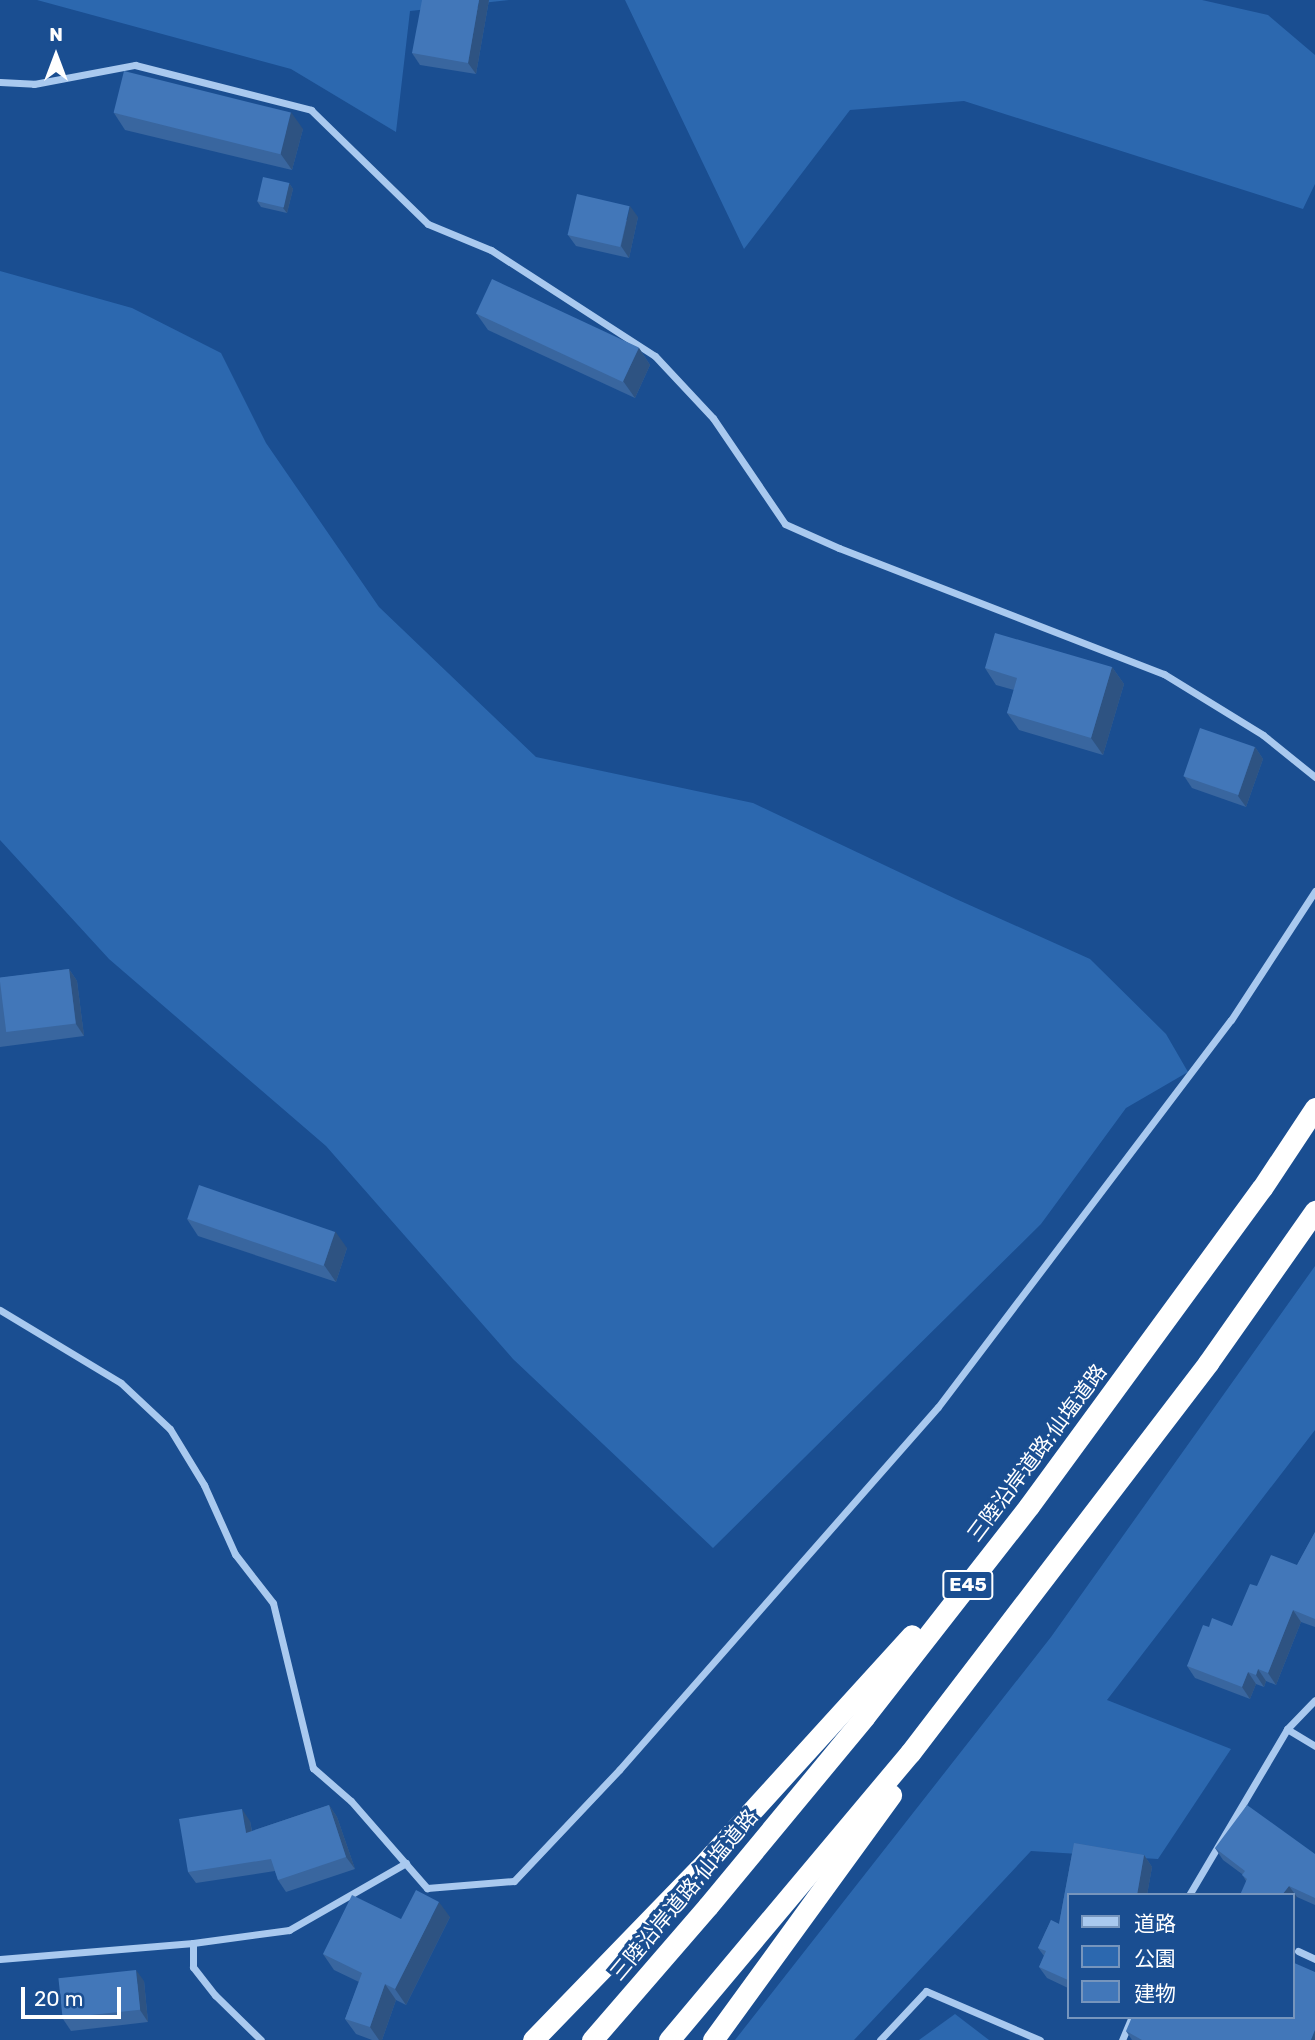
<!DOCTYPE html>
<meta charset="utf-8">
<style>
body{margin:0}
#map{position:relative;width:1315px;height:2040px;overflow:hidden;background:#1a4e91;font-family:Rubik,"Noto Sans JP",sans-serif}
div>[style]{position:absolute}
.green>*{inset:0;background:#2c68af}
.street>*{height:7px;margin:-3.5px;padding:0 3.5px;transform-origin:3.5px;border-radius:3.5px;background:#a9c9ef}
.highway>*{height:21px;margin:-10.5px;padding:0 10.5px;transform-origin:10.5px;border-radius:10.5px;background:#fff}
.wall>*{inset:0;background:#39669f}
.shaded-wall>*{inset:0;background:#2e5382}
.building>*{inset:0;background:#4277b9;transform-origin:0 0}
span{translate:-50% -50%;white-space:nowrap;text-align:center;line-height:1.15;-webkit-text-stroke:6px #1a4e91;paint-order:stroke}
.shield-label span{padding:2px 5px;background:#1a4e91;border:2px solid;border-radius:5px;-webkit-text-stroke-width:0}
.shield-label{font-size:19px;color:#fff;font-weight:700}
.street-label{font-size:21px;color:#fff}
.legend{position:absolute;left:1067px;top:1893px;width:228px;height:126px;box-sizing:border-box;background:#1a4e91;border:2px solid #7695bd;margin:0;padding:9px 12px;list-style:none;font-size:21px;color:#fff}
.legend li{display:flex;align-items:center;gap:14px;height:35px}
.legend b{width:35px;border:2px solid #7695bd}
.north{position:absolute;left:21px;top:21px;width:70px;height:70px;-webkit-text-stroke:5px #1a4e91;paint-order:stroke;rotate:0deg;font-size:19px;font-weight:700;line-height:28px;text-align:center;color:#fff}
.north::after{content:'';display:block;margin:auto;width:24px;height:32px;background:#fff;clip-path:polygon(50% 0,100% 100%,50% 72%,0 100%)}
.scale{position:absolute;left:21px;top:1987px;width:100px;height:32px;box-sizing:border-box;border:4px solid #fff;border-top:0;padding-left:9px;font-size:21px;line-height:24px;white-space:nowrap;color:#fff;-webkit-text-stroke:5px #1a4e91;paint-order:stroke}
</style>
<div id="map">
<div class="green">
<div style="clip-path:polygon(37px 0,509px 0,410px 11px,396px 132px,291px 69px)"></div>
<div style="clip-path:polygon(625px 0,1202px 0,1268px 15px,1315px 55px,1315px 184px,1303px 209px,964px 101px,850px 110px,744px 249px)"></div>
<div style="clip-path:polygon(0 271px,132px 308px,221px 353px,266px 443px,379px 607px,536px 757px,753px 803px,956px 899px,1090px 959px,1166px 1034px,1188px 1072px,1126px 1108px,1041px 1224px,713px 1548px,513px 1359px,326px 1146px,109px 959px,0 840px)"></div>
<div style="clip-path:polygon(1315px 1266px,1315px 1430px,1107px 1700px,1231px 1749px,1158px 1859px,1031px 1851px,854px 2040px,735px 2040px,1051px 1637px)"></div>
<div style="clip-path:polygon(955px 2014px,989px 2040px,919px 2040px)"></div>
</div>
<div class="street">
<div style="left:0;top:82px;width:34px;rotate:3deg"></div>
<div style="left:34px;top:84px;width:103px;rotate:-10.7deg"></div>
<div style="left:135px;top:65px;width:182px;rotate:14.3deg"></div>
<div style="left:311px;top:110px;width:163px;rotate:44.3deg"></div>
<div style="left:428px;top:224px;width:68px;rotate:22.4deg"></div>
<div style="left:491px;top:250px;width:195px;rotate:32.9deg"></div>
<div style="left:655px;top:356px;width:85px;rotate:46.9deg"></div>
<div style="left:713px;top:418px;width:128px;rotate:55.8deg"></div>
<div style="left:785px;top:524px;width:59px;rotate:24deg"></div>
<div style="left:839px;top:548px;width:349px;rotate:21.2deg"></div>
<div style="left:1164px;top:674px;width:116px;rotate:31.6deg"></div>
<div style="left:1263px;top:735px;width:67px;rotate:38.9deg"></div>
<div style="left:0;top:1310px;width:141px;rotate:31.1deg"></div>
<div style="left:121px;top:1383px;width:67px;rotate:43.2deg"></div>
<div style="left:170px;top:1429px;width:66px;rotate:58.7deg"></div>
<div style="left:204px;top:1485px;width:76px;rotate:65.8deg"></div>
<div style="left:235px;top:1554px;width:62px;rotate:52.2deg"></div>
<div style="left:273px;top:1603px;width:170px;rotate:76.4deg"></div>
<div style="left:313px;top:1768px;width:50px;rotate:41deg"></div>
<div style="left:351px;top:1801px;width:116px;rotate:48.9deg"></div>
<div style="left:427px;top:1888px;width:87px;rotate:-4.6deg"></div>
<div style="left:514px;top:1881px;width:153px;rotate:-46.6deg"></div>
<div style="left:619px;top:1770px;width:483px;rotate:-48.7deg"></div>
<div style="left:938px;top:1407px;width:485px;rotate:-52.9deg"></div>
<div style="left:1231px;top:1020px;width:154px;rotate:-56.9deg"></div>
<div style="left:1287px;top:1729px;width:33px;rotate:31deg"></div>
<div style="left:1189px;top:1895px;width:193px;rotate:-59.4deg"></div>
<div style="left:1287px;top:1729px;width:40px;rotate:-46deg"></div>
<div style="left:193px;top:1943px;width:97px;rotate:-7.7deg"></div>
<div style="left:289px;top:1930px;width:135px;rotate:-29.8deg"></div>
<div style="left:1298px;top:1951px;width:19px;rotate:25deg"></div>
<div style="left:0;top:1959px;width:194px;rotate:-4.7deg"></div>
<div style="left:193px;top:1943px;width:24px;rotate:90deg"></div>
<div style="left:193px;top:1967px;width:36px;rotate:52deg"></div>
<div style="left:215px;top:1995px;width:64px;rotate:44.4deg"></div>
<div style="left:880px;top:2040px;width:67px;rotate:-46.8deg"></div>
<div style="left:926px;top:1991px;width:124px;rotate:23.3deg"></div>
<div style="left:1122px;top:2040px;width:25px;rotate:-67deg"></div>
</div>
<div class="highway">
<div style="left:533px;top:2040px;width:238px;rotate:-45.9deg"></div>
<div style="left:699px;top:1869px;width:316px;rotate:-47.7deg"></div>
<div style="left:592px;top:2040px;width:177px;rotate:-49.1deg"></div>
<div style="left:708px;top:1906px;width:246px;rotate:-50.4deg"></div>
<div style="left:865px;top:1716px;width:266px;rotate:-52deg"></div>
<div style="left:1029px;top:1506px;width:394px;rotate:-53.8deg"></div>
<div style="left:1262px;top:1188px;width:96px;rotate:-56.5deg"></div>
<div style="left:669px;top:2040px;width:375px;rotate:-50deg"></div>
<div style="left:910px;top:1753px;width:491px;rotate:-52.6deg"></div>
<div style="left:1208px;top:1363px;width:186px;rotate:-54.9deg"></div>
<div style="left:713px;top:2040px;width:303px;rotate:-54deg"></div>
</div>
<div class="wall">
<div style="clip-path:polygon(489px 0,476px 74px,420px 65px,412px 53px)"></div>
<div style="clip-path:polygon(114px 113px,303px 129px,292px 170px,125px 130px)"></div>
<div style="clip-path:polygon(289px 183px,293px 189px,287px 213px,261px 207px,257px 201px)"></div>
<div style="clip-path:polygon(638px 217px,629px 258px,576px 246px,568px 235px)"></div>
<div style="clip-path:polygon(476px 313px,639px 348px,650px 365px,635px 398px,488px 330px)"></div>
<div style="clip-path:polygon(1112px 667px,1124px 684px,1103px 755px,1019px 730px,1007px 713px,1014px 690px,996px 685px,985px 668px)"></div>
<div style="clip-path:polygon(1255px 747px,1263px 759px,1246px 807px,1192px 788px,1184px 776px)"></div>
<div style="clip-path:polygon(69px 969px,77px 981px,84px 1036px,0 1047px,0 978px)"></div>
<div style="clip-path:polygon(187px 1219px,347px 1248px,336px 1282px,198px 1236px)"></div>
<div style="clip-path:polygon(1315px 1532px,1315px 1627px,1301px 1622px,1276px 1685px,1266px 1681px,1264px 1687px,1256px 1684px,1250px 1699px,1195px 1678px,1187px 1666px,1209px 1627px,1232px 1626px,1257px 1586px,1297px 1565px)"></div>
<div style="clip-path:polygon(329px 1805px,337px 1817px,355px 1869px,286px 1892px,278px 1880px,275px 1871px,196px 1883px,188px 1872px,250px 1821px,252px 1831px)"></div>
<div style="clip-path:polygon(1074px 1843px,1144px 1855px,1152px 1867px,1147px 1895px,1068px 1895px,1068px 1988px,1047px 1978px,1039px 1967px,1044px 1956px,1038px 1948px,1051px 1920px,1059px 1924px)"></div>
<div style="clip-path:polygon(1215px 1848px,1315px 1854px,1315px 1905px,1297px 1897px,1246px 1881px,1242px 1874px,1223px 1860px)"></div>
<div style="clip-path:polygon(450px 1917px,406px 2005px,396px 2000px,382px 2040px,372px 2040px,356px 2034px,345px 2019px,359px 1982px,334px 1970px,323px 1954px,401px 1919px)"></div>
<div style="clip-path:polygon(144px 1981px,148px 2022px,71px 2031px,63px 2019px)"></div>
<div style="clip-path:polygon(1126px 2031px,1315px 2040px,1132px 2040px)"></div>
</div>
<div class="shaded-wall">
<div style="clip-path:polygon(479px 0,489px 0,476px 74px,468px 63px)"></div>
<div style="clip-path:polygon(291px 112px,303px 129px,292px 170px,280px 153px)"></div>
<div style="clip-path:polygon(289px 183px,293px 189px,287px 213px,283px 208px)"></div>
<div style="clip-path:polygon(630px 206px,638px 217px,629px 258px,621px 246px)"></div>
<div style="clip-path:polygon(639px 348px,650px 365px,635px 398px,623px 381px)"></div>
<div style="clip-path:polygon(1112px 667px,1124px 684px,1103px 755px,1091px 738px)"></div>
<div style="clip-path:polygon(1255px 747px,1263px 759px,1246px 807px,1238px 796px)"></div>
<div style="clip-path:polygon(69px 969px,77px 981px,84px 1036px,76px 1024px)"></div>
<div style="clip-path:polygon(335px 1231px,347px 1248px,336px 1282px,324px 1265px)"></div>
<div style="clip-path:polygon(1293px 1610px,1301px 1622px,1276px 1685px,1268px 1673px)"></div>
<div style="clip-path:polygon(1258px 1669px,1266px 1681px,1264px 1687px,1256px 1675px)"></div>
<div style="clip-path:polygon(1248px 1672px,1256px 1684px,1250px 1699px,1242px 1687px)"></div>
<div style="clip-path:polygon(329px 1805px,337px 1817px,355px 1869px,346px 1857px)"></div>
<div style="clip-path:polygon(242px 1809px,250px 1821px,254px 1845px,246px 1833px)"></div>
<div style="clip-path:polygon(1144px 1855px,1152px 1867px,1147px 1895px,1137px 1895px)"></div>
<div style="clip-path:polygon(1289px 1886px,1297px 1897px,1292px 1903px,1292px 1895px,1282px 1895px)"></div>
<div style="clip-path:polygon(439px 1902px,450px 1917px,406px 2005px,395px 1989px)"></div>
<div style="clip-path:polygon(136px 1970px,144px 1981px,148px 2022px,140px 2010px)"></div>
<div style="clip-path:polygon(385px 1984px,396px 2000px,382px 2040px,379px 2040px,370px 2027px)"></div>
<div style="clip-path:polygon(1315px 2030px,1315px 2040px,1311px 2040px)"></div>
</div>
<div class="building">
<div style="clip-path:polygon(422px 0,479px 0,468px 63px,412px 53px)"></div>
<div style="left:124px;top:71px;width:172px;height:43px;rotate:14deg"></div>
<div style="left:263px;top:177px;width:27px;height:25px;rotate:13deg"></div>
<div style="left:577px;top:194px;width:54px;height:42px;rotate:13deg"></div>
<div style="left:492px;top:279px;width:162px;height:38px;rotate:25deg"></div>
<div style="clip-path:polygon(995px 633px,1112px 667px,1091px 738px,1007px 713px,1017px 678px,985px 668px)"></div>
<div style="left:1200px;top:728px;width:58px;height:51px;rotate:19deg"></div>
<div style="left:69px;top:969px;width:55px;height:70px;rotate:83deg"></div>
<div style="left:199px;top:1185px;width:144px;height:36px;rotate:19deg"></div>
<div style="clip-path:polygon(1315px 1532px,1315px 1619px,1293px 1610px,1268px 1673px,1258px 1669px,1256px 1675px,1248px 1672px,1242px 1687px,1187px 1666px,1203px 1625px,1209px 1627px,1212px 1618px,1232px 1626px,1250px 1584px,1257px 1586px,1271px 1555px,1297px 1565px)"></div>
<div style="clip-path:polygon(329px 1805px,346px 1857px,278px 1880px,271px 1859px,188px 1872px,179px 1819px,242px 1809px,246px 1833px)"></div>
<div style="clip-path:polygon(1247px 1805px,1315px 1854px,1315px 1898px,1289px 1886px,1282px 1895px,1240px 1895px,1247px 1879px,1242px 1875px,1245px 1871px,1215px 1848px)"></div>
<div style="clip-path:polygon(1074px 1843px,1144px 1855px,1137px 1895px,1068px 1895px,1068px 1980px,1039px 1967px,1046px 1951px,1038px 1948px,1051px 1920px,1059px 1924px)"></div>
<div style="clip-path:polygon(416px 1890px,439px 1902px,395px 1989px,385px 1984px,370px 2027px,345px 2019px,362px 1973px,323px 1954px,352px 1895px,401px 1919px)"></div>
<div style="clip-path:polygon(1292px 1962px,1315px 1972px,1315px 2030px,1311px 2040px,1142px 2040px,1126px 2031px,1132px 2017px,1292px 2017px)"></div>
<div style="left:136px;top:1970px;width:40px;height:78px;rotate:84deg"></div>
</div>
<div class="shield-label">
<span style="left:968px;top:1585px">E45</span>
</div>
<div class="street-label">
<span style="left:1037px;top:1453px;rotate:-53deg">三陸沿岸道路;仙塩道路</span>
<span style="left:684px;top:1895px;rotate:-50deg">三陸沿岸道路;仙塩道路</span>
</div>
<ul class="legend">
<li><b style="height:9px;background:#a9c9ef"></b>道路</li>
<li><b style="height:19px;background:#2c68af"></b>公園</li>
<li><b style="height:19px;background:#4277b9"></b>建物</li>
</ul>
<div class="north">N</div>
<div class="scale">20 m</div>
</div>
